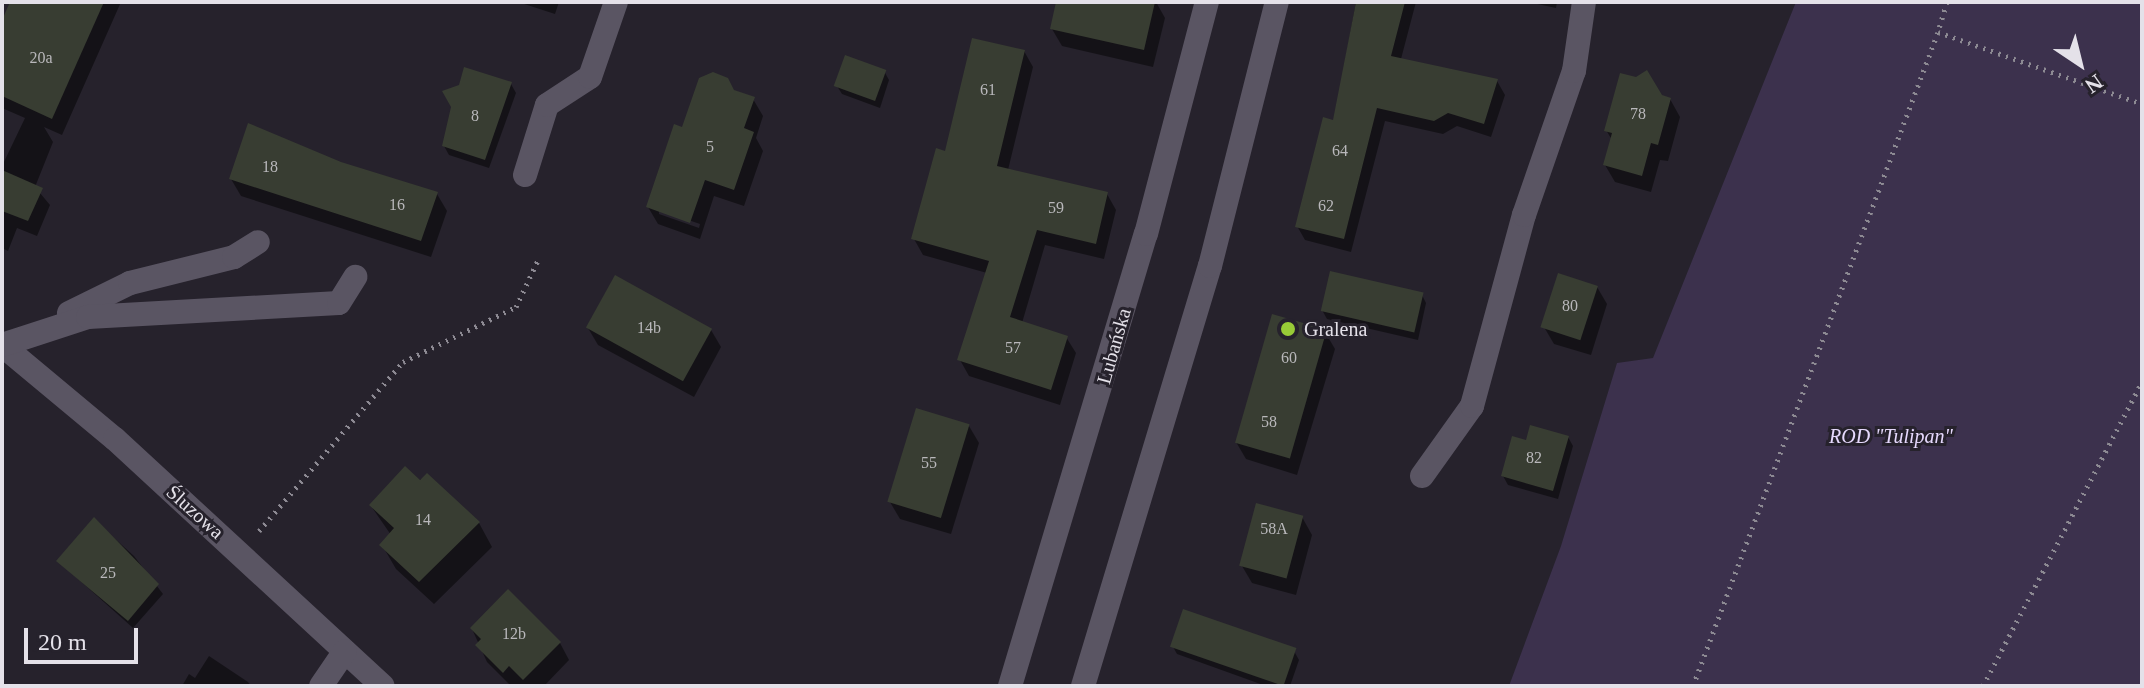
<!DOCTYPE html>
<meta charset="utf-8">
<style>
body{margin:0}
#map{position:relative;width:2144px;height:688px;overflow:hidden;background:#26222c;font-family:Georgia,serif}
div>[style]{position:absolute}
.green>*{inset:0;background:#3c314d}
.shadow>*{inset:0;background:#0007}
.building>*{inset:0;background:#383d32;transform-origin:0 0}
.path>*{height:5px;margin-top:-2.5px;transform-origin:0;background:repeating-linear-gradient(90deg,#8d8a93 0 2px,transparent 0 8px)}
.minor>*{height:24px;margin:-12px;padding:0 12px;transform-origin:12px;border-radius:12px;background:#5a5563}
.dots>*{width:22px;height:22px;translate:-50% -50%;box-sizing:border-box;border:4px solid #26222c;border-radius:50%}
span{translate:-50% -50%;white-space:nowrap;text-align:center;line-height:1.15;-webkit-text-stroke:6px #26222c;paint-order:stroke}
.number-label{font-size:16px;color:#b9b8bb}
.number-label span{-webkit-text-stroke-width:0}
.poi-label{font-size:20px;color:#e4e1e9}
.left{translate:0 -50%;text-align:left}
.street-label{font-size:20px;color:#e4e1e9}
.park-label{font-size:20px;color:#e6d9fd;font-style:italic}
.frame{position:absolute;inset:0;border:4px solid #e4e1e9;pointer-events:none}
.north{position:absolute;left:2040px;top:24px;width:80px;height:80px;-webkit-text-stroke:6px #26222c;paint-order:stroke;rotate:145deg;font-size:22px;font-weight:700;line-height:32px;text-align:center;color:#e4e1e9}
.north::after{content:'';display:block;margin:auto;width:28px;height:36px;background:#e4e1e9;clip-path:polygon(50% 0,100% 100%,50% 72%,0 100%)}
.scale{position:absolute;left:24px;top:628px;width:114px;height:36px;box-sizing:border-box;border:4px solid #e4e1e9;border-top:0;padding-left:10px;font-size:24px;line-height:28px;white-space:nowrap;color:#e4e1e9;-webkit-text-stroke:6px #26222c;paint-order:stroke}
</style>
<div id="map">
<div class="green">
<div style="clip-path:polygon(1796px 2px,2142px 2px,2142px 686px,1509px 686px,1561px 546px,1617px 363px,1653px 358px)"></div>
</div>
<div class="shadow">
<div style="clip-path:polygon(12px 2px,121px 2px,62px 135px,44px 127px,53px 142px,35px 187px,50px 205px,37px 236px,17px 228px,8px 251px,2px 248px,2px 166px,25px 118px,2px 108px,2px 25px)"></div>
<div style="clip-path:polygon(518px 2px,559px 2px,555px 14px)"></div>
<div style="clip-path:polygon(1058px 2px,1156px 2px,1165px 18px,1153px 67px,1062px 46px,1052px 29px)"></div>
<div style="clip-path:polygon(1356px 2px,1416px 2px,1401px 59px,1497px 81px,1505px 95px,1491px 137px,1457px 126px,1443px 134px,1385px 121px,1351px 252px,1305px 240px,1297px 226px,1334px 122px)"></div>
<div style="clip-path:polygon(1528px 2px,1557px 2px,1556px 8px)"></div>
<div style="clip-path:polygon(1024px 51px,1033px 67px,1008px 170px,1107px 194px,1116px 210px,1104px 259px,1045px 245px,1022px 323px,1066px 337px,1076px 353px,1060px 405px,969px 376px,960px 360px,987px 273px,923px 255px,914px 239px,946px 153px)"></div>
<div style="clip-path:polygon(884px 71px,889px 80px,880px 108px,842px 94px,837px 86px)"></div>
<div style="clip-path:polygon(511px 84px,516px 93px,489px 168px,449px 155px,444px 146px)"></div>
<div style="clip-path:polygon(evenodd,734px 92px,753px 99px,763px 116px,756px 138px,763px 151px,744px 206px,714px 196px,700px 239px,658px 224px,648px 207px,683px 129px,734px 92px,659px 210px,700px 224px,699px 228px,659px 214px,659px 210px)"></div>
<div style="clip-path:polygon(1661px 97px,1670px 99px,1680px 117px,1668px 161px,1660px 160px,1651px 192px,1615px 182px,1605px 165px,1612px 140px,1606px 130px)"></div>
<div style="clip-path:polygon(341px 163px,437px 194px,447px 211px,431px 257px,241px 196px,231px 179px)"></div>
<div style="clip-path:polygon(1597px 287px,1607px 304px,1591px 355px,1554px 344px,1544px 327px)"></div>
<div style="clip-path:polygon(1422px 295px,1426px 303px,1418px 340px,1327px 319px,1322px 310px)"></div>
<div style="clip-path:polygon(588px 328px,711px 330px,721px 347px,694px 397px,598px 345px)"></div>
<div style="clip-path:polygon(1325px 332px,1335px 349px,1297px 475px,1246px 459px,1236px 442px)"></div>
<div style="clip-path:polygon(969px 426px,979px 443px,951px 534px,900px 519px,890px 502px)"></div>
<div style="clip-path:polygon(1568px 437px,1573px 446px,1558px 499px,1508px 485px,1503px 476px,1527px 442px)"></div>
<div style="clip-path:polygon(427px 476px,479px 523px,492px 547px,434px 604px,396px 569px,382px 545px,391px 535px,371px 506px)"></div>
<div style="clip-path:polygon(1302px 517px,1312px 535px,1296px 595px,1252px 583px,1242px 566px)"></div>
<div style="clip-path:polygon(94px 520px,134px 556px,163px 594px,133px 628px,58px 561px)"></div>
<div style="clip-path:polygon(472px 629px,560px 643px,569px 660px,544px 686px,511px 686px,487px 662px)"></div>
<div style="clip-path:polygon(1172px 645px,1294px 651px,1299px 660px,1290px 686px,1266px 686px,1177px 654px)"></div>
<div style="clip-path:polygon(209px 656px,248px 682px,251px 686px,182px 686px,189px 674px,195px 678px)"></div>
</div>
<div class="building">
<div style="clip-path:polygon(10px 2px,104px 2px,52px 119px,2px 96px,2px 20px)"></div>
<div style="clip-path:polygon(1056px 2px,1155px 2px,1144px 50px,1050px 29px)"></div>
<div style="clip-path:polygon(1356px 2px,1405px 2px,1391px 56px,1498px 79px,1484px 124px,1448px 113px,1434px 121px,1377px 108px,1344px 239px,1295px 227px,1323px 117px,1333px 120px)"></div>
<div style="clip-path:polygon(972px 38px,1025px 50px,997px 166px,1108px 192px,1096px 244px,1037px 230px,1010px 317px,1068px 336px,1051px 390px,957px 360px,989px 261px,911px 239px,936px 148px,945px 151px)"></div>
<div style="left:845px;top:55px;width:44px;height:33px;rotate:20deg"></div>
<div style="clip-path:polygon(464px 67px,512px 82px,485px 160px,442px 146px,451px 107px,442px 91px,459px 85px)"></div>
<div style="clip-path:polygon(1647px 70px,1662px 95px,1671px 98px,1658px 145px,1651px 143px,1642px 176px,1603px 165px,1612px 133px,1604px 131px,1620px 73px,1636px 77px)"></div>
<div style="clip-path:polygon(713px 72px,728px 78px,734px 90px,755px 97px,744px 128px,754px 132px,734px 190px,705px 180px,690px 223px,646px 207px,674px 124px,682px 127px,699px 78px)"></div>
<div style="clip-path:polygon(248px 123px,341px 162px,438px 192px,421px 241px,229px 179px)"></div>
<div style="clip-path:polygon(2px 170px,43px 188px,28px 221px,2px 211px)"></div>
<div style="left:1330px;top:271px;width:96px;height:41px;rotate:13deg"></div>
<div style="left:1558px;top:273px;width:42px;height:57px;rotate:18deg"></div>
<div style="left:615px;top:275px;width:111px;height:60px;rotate:29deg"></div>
<div style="left:1272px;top:314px;width:57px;height:134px;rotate:16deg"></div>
<div style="left:916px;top:408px;width:56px;height:98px;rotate:17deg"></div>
<div style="clip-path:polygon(1530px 425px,1569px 436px,1553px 491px,1501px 476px,1512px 436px,1526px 440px)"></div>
<div style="clip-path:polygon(405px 466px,420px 480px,427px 473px,480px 522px,419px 582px,379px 545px,394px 528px,369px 505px)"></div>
<div style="left:1256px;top:503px;width:49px;height:65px;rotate:15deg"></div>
<div style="clip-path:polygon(94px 517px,159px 584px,128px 621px,56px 561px)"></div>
<div style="clip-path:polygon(508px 589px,561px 642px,523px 680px,509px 666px,503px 673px,475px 645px,481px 639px,470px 628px)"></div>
<div style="left:1183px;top:609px;width:120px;height:40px;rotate:19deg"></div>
</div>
<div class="path">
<div style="left:1947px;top:2px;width:31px;rotate:107deg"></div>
<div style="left:1938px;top:32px;width:216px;rotate:19.4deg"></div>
<div style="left:259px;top:531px;width:222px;rotate:-49.6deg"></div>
<div style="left:403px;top:362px;width:126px;rotate:-26deg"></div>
<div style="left:516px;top:307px;width:54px;rotate:-64.9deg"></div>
<div style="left:1693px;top:686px;width:698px;rotate:-69.46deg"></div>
<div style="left:1983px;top:686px;width:343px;rotate:-62.4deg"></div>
</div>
<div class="minor">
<div style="left:525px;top:175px;width:73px;rotate:-72.6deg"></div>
<div style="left:547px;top:105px;width:51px;rotate:-33.1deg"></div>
<div style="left:590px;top:77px;width:79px;rotate:-70.9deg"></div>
<div style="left:69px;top:313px;width:68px;rotate:-26.2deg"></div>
<div style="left:130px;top:283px;width:107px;rotate:-14deg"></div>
<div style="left:234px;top:257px;width:28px;rotate:-32deg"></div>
<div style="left:2px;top:345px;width:147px;rotate:39.8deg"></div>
<div style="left:115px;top:439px;width:364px;rotate:42.7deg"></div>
<div style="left:2px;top:345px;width:90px;rotate:-18deg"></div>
<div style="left:88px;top:317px;width:251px;rotate:-3.2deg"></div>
<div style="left:339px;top:303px;width:31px;rotate:-58deg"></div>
<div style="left:1422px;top:476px;width:86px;rotate:-54.5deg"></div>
<div style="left:1472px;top:406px;width:198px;rotate:-74.8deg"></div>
<div style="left:1524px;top:215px;width:152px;rotate:-70.9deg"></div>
<div style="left:1574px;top:71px;width:70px;rotate:-81.8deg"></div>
<div style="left:321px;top:686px;width:42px;rotate:-55.6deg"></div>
<div style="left:1010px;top:686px;width:472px;rotate:-73.3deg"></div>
<div style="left:1146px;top:234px;width:240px;rotate:-75.3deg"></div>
<div style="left:1083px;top:686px;width:439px;rotate:-73.2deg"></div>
<div style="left:1210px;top:266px;width:272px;rotate:-75.8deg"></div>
</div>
<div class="dots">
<div style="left:1288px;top:329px;background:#98cb37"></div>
</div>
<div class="number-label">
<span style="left:41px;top:58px">20a</span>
<span style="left:988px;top:90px">61</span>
<span style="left:1638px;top:114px">78</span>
<span style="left:475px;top:116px">8</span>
<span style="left:710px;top:147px">5</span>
<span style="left:1340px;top:151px">64</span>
<span style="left:270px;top:167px">18</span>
<span style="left:397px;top:205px">16</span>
<span style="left:1326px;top:206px">62</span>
<span style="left:1056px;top:208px">59</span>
<span style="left:1570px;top:306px">80</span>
<span style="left:649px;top:328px">14b</span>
<span style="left:1013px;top:348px">57</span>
<span style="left:1289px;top:358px">60</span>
<span style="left:1269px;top:422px">58</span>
<span style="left:1534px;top:458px">82</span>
<span style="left:929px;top:463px">55</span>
<span style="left:423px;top:520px">14</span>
<span style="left:1274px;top:529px">58A</span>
<span style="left:108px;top:573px">25</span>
<span style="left:514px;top:634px">12b</span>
</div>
<div class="poi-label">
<span class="left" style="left:1304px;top:329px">Gralena</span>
</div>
<div class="street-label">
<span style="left:1114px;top:346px;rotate:-74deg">Lubańska</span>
<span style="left:195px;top:512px;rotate:42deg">Śluzowa</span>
</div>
<div class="park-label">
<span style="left:1891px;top:436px">ROD "Tulipan"</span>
</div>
<div class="frame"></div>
<div class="north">N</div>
<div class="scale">20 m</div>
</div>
